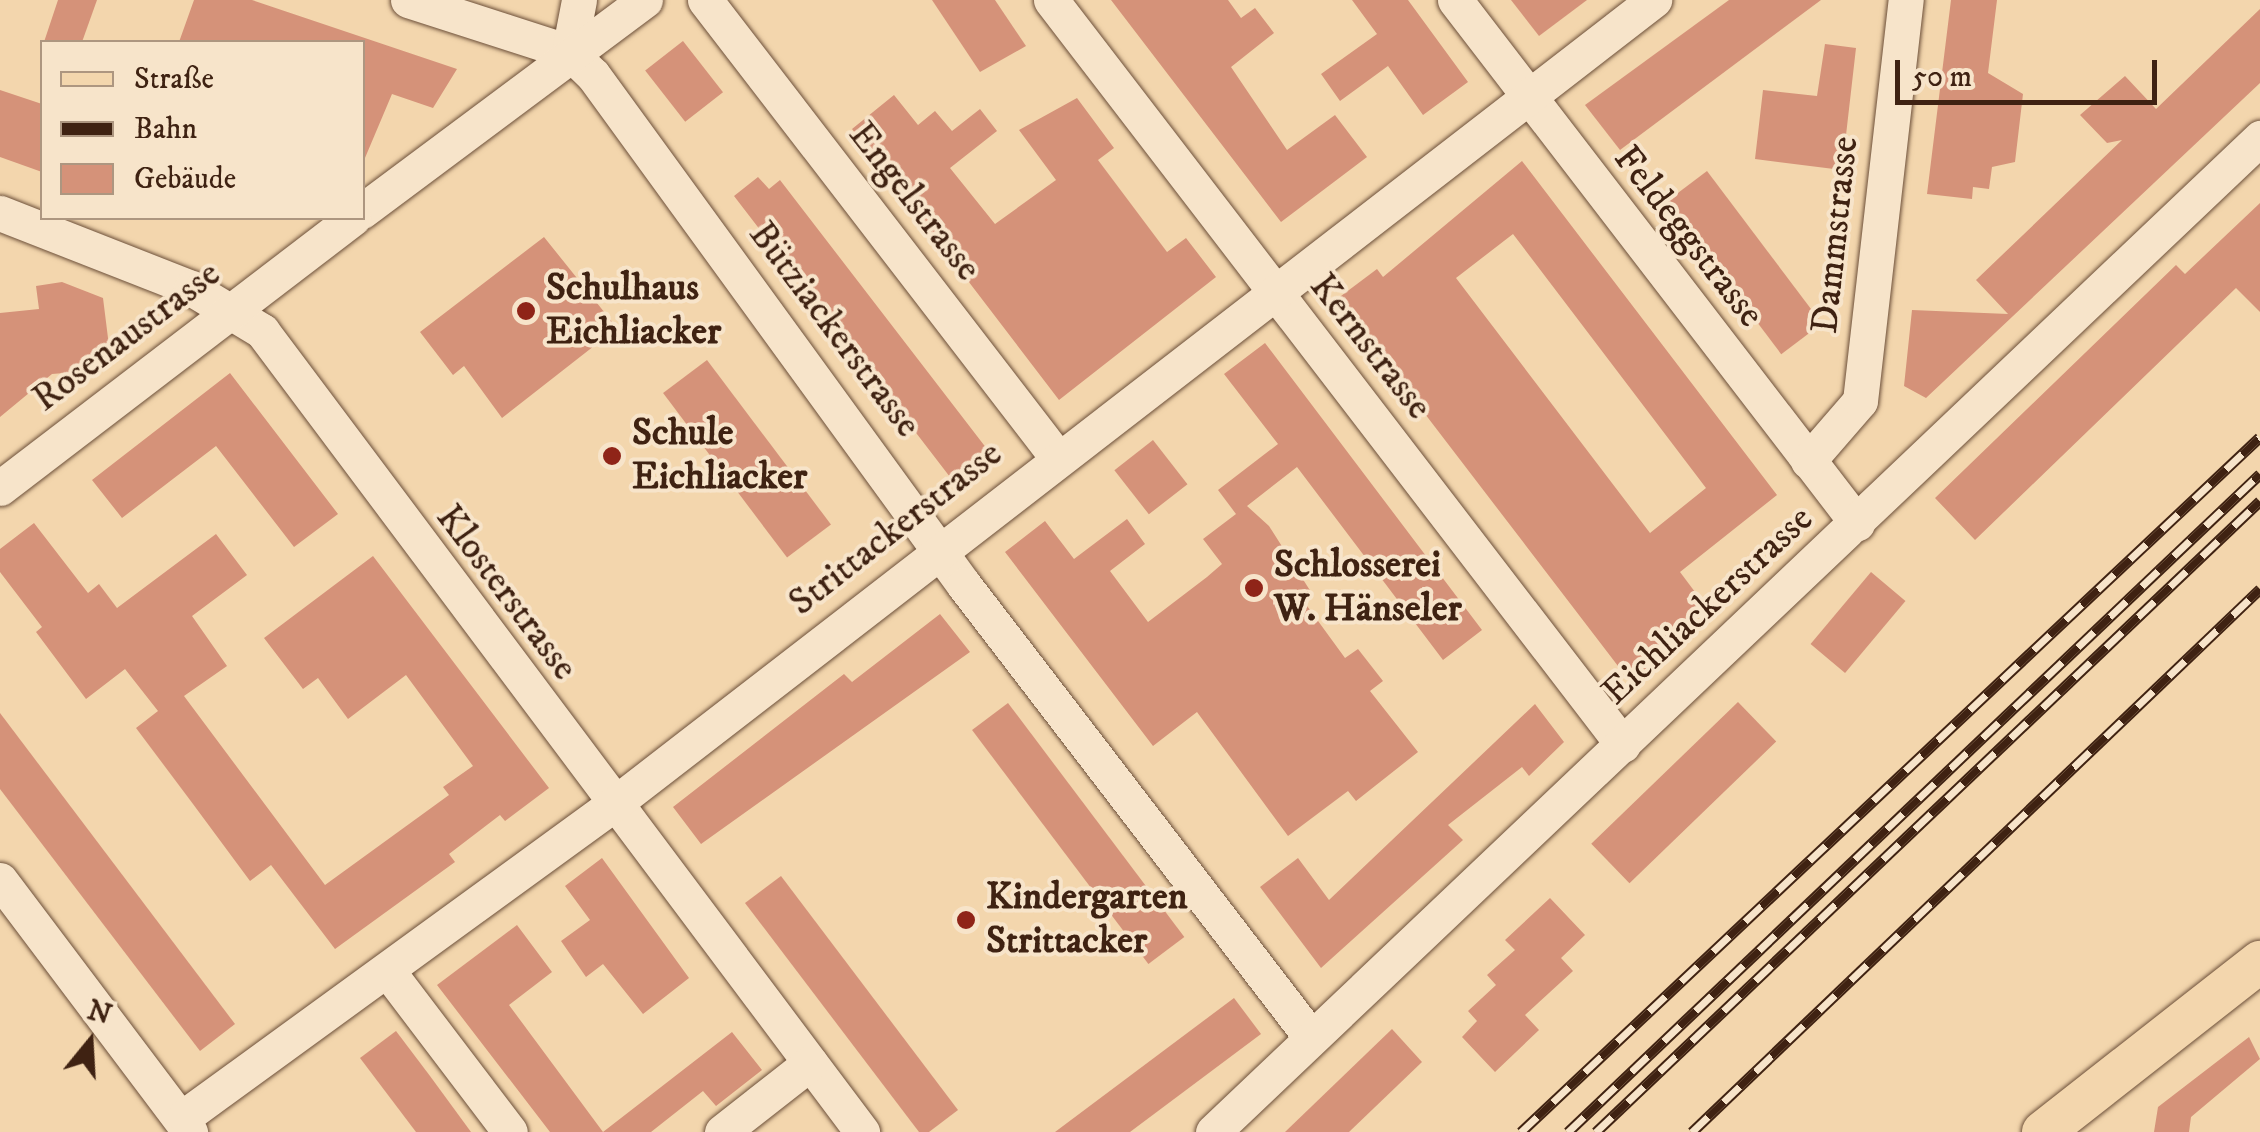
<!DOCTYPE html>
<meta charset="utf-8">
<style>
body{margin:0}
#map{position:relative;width:2260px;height:1132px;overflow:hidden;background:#f3d6ad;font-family:"IM FELL DW Pica",serif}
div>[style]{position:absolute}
.building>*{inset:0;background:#d59279;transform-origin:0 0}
.roads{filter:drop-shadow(0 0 2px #6c4f39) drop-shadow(0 0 2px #6c4f39)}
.minor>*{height:35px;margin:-17.5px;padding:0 17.5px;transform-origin:17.5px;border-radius:17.5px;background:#f7e4ca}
.major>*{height:42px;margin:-21px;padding:0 21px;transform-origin:21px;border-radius:21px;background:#f3d6ad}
.rail>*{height:11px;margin-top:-5.5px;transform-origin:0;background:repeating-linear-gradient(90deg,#f7e4ca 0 22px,#3f2212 0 44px);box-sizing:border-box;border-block:2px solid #3f2212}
.dots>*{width:28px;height:28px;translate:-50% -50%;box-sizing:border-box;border:5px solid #f7e4ca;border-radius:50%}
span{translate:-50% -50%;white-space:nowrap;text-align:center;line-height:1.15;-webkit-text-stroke:8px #f7e4ca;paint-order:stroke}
.street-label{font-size:38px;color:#3f2212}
.poi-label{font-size:38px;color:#3f2212;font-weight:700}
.left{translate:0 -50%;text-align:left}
.legend{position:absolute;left:40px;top:40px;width:325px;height:180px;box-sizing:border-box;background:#f7e4ca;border:2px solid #ad9680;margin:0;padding:12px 18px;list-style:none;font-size:30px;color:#3f2212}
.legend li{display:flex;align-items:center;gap:20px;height:50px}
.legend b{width:50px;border:2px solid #ad9680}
.north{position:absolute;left:40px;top:992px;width:100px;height:100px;-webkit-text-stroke:8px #f7e4ca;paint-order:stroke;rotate:18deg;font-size:28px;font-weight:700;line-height:40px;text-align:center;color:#3f2212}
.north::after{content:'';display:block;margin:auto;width:35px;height:45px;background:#3f2212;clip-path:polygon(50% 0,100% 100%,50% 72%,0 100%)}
.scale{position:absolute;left:1895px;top:60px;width:262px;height:45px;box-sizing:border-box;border:5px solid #3f2212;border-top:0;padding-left:12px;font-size:30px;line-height:35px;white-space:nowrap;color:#3f2212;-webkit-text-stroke:8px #f7e4ca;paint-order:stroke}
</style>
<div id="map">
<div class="building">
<div style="clip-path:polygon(58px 0,97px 0,82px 42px,44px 42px)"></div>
<div style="clip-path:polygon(194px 0,252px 0,457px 69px,433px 108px,392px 94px,362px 165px,362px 42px,179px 42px)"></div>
<div style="clip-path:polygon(932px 0,995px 0,1026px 46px,980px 72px)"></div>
<div style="clip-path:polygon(1111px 0,1228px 0,1241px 18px,1255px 8px,1274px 33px,1231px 67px,1287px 150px,1335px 115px,1367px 157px,1281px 222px)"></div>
<div style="clip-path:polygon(1352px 0,1408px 0,1468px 82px,1423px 115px,1388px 66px,1340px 101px,1321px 74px,1377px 34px)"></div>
<div style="clip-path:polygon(1511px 0,1587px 0,1539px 36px)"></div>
<div style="clip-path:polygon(1729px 0,1821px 0,1620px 150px,1585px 105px)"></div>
<div style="clip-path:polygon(1951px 0,1997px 0,1988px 73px,2023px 94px,2015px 162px,1992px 167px,1989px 189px,1973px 187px,1972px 199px,1927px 194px)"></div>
<div style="clip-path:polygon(2260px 9px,2260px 83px,1926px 398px,1904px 386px,1912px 310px,2008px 314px,1976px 280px,2122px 140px,2107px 143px,2080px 115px,2125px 76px,2156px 109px)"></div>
<div style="left:683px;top:41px;width:65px;height:48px;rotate:52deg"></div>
<div style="clip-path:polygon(1825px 44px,1856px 48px,1842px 170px,1755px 159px,1763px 90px,1817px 96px)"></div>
<div style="clip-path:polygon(0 90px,42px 104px,42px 172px,0 157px)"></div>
<div style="clip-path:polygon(894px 95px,918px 125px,935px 111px,952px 131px,980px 109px,997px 131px,950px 168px,995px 224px,1056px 180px,1019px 130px,1077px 98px,1114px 148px,1098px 160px,1167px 252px,1186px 238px,1216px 277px,1059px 400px,852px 129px)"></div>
<div style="clip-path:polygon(evenodd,1522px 161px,1777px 495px,1680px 572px,1707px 608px,1631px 683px,1337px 299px,1377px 269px,1383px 277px,1522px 161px,1513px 234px,1706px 488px,1650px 533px,1456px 278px,1513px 234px)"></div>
<div style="left:1707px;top:171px;width:191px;height:51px;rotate:53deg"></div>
<div style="clip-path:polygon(758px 177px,769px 189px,780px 180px,987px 449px,950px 477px,734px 196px)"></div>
<div style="clip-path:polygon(2260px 203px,2260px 312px,2236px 288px,1975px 540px,1935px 498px,2176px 265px,2185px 274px)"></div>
<div style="clip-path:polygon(544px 237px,617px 328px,502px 418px,464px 366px,453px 375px,420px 332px)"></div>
<div style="clip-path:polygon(62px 282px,103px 298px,109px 346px,76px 372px,52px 374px,0 417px,0 313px,39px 309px,36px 286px)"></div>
<div style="clip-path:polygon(1265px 343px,1482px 630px,1443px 660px,1297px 467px,1247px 506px,1269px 526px,1311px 592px,1302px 599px,1345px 658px,1358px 649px,1383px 681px,1370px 691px,1418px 752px,1356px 801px,1348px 791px,1288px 836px,1197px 712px,1153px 746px,1005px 552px,1045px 521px,1074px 559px,1127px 519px,1145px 544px,1110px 571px,1148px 622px,1207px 577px,1222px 564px,1203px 539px,1236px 514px,1218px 490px,1278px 444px,1224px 374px)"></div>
<div style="left:707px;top:360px;width:206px;height:55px;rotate:53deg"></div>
<div style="clip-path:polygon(230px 373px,338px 514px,294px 547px,216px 446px,122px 518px,92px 480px)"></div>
<div style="left:1153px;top:440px;width:56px;height:49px;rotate:52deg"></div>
<div style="clip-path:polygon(34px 523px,88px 593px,99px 584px,117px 608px,216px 534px,247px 575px,192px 616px,227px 666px,184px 696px,325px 885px,449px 795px,443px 787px,473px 766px,406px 675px,348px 719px,318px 678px,303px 689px,264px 638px,373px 556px,549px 788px,505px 821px,500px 815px,449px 854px,455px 862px,335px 949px,271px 865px,250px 881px,193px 804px,136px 728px,158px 711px,125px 669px,86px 699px,36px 632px,42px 627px,0 572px,0 549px)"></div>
<div style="left:1871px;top:572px;width:45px;height:94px;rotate:40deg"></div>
<div style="clip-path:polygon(940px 614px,970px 652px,701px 844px,673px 807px,844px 674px,852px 682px)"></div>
<div style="left:1738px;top:702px;width:55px;height:204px;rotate:46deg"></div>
<div style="left:1008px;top:703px;width:293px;height:45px;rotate:53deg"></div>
<div style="clip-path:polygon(1535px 704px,1564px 742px,1529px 776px,1522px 767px,1448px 825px,1463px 840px,1321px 968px,1260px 887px,1298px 858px,1329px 900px)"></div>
<div style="clip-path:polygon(0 713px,235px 1024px,200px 1051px,0 789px)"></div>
<div style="clip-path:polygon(602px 858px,689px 978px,643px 1014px,603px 964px,586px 977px,561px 941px,590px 920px,565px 886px)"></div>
<div style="clip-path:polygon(781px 876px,958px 1110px,929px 1132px,919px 1132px,745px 903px)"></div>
<div style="clip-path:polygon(1550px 898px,1585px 935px,1561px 958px,1573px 971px,1525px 1015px,1539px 1030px,1495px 1072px,1462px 1037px,1477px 1021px,1468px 1011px,1496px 985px,1487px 975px,1515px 950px,1505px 940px)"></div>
<div style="clip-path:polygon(517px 925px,552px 972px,509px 1005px,603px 1132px,732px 1032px,762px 1070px,716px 1106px,703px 1091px,651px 1132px,550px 1132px,437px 985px)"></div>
<div style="clip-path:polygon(1234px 998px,1261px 1034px,1130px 1132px,1055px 1132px)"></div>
<div style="clip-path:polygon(1392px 1029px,1422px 1062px,1349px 1132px,1285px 1132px)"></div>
<div style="clip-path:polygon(396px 1031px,430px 1076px,471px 1132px,416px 1132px,360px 1058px)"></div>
<div style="clip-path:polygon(2249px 1037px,2260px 1059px,2191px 1117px,2189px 1132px,2154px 1132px,2158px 1107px)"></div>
</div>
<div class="roads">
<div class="minor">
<div style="left:408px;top:0;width:169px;rotate:17.9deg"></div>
<div style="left:569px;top:52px;width:33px;rotate:44deg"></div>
<div style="left:593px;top:75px;width:631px;rotate:53.97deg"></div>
<div style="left:964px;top:585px;width:568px;rotate:52.51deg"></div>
<div style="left:705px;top:0;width:575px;rotate:52.41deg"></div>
<div style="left:1051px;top:0;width:939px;rotate:52.48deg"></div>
<div style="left:1455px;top:0;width:660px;rotate:52.45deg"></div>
<div style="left:569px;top:52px;width:53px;rotate:-79.1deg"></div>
<div style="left:362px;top:211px;width:353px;rotate:-36.7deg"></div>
<div style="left:0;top:213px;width:205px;rotate:21.4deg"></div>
<div style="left:191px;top:288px;width:83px;rotate:31.2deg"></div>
<div style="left:262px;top:331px;width:1001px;rotate:53.16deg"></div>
<div style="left:1808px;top:461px;width:79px;rotate:-49.1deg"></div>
<div style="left:1860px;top:401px;width:404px;rotate:-83.5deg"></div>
<div style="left:0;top:488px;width:444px;rotate:-37.4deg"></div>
<div style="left:0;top:880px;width:316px;rotate:53deg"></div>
<div style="left:387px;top:970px;width:203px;rotate:52.8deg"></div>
<div style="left:185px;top:1116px;width:530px;rotate:-36.03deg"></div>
<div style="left:614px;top:804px;width:1315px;rotate:-37.71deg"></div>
<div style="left:722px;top:1132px;width:112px;rotate:-38.1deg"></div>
<div style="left:1213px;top:1132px;width:1444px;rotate:-43.51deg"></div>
</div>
<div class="major">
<div style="left:2043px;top:1132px;width:276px;rotate:-38.1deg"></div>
</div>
</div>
<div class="rail">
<div style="left:1521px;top:1132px;width:1014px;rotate:-43.24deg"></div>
<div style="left:1568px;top:1132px;width:955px;rotate:-43.56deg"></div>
<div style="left:1596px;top:1132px;width:916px;rotate:-43.54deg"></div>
<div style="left:1692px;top:1132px;width:786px;rotate:-43.71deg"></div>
</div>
<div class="dots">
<div style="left:526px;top:311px;background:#8f2418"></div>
<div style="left:612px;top:456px;background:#8f2418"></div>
<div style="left:1254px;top:588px;background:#8f2418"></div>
<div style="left:966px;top:920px;background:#8f2418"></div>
</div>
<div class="street-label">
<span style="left:914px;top:202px;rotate:52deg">Engelstrasse</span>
<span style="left:1836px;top:235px;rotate:-84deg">Dammstrasse</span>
<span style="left:1688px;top:237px;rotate:52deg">Feldeggstrasse</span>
<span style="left:834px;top:330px;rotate:53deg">Bütziackerstrasse</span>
<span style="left:127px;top:337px;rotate:-37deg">Rosenaustrasse</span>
<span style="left:1370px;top:347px;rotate:52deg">Kernstrasse</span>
<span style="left:896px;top:529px;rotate:-38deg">Strittackerstrasse</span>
<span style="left:506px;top:593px;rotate:53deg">Klosterstrasse</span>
<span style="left:1708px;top:606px;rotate:-43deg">Eichliackerstrasse</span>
</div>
<div class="poi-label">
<span class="left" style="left:546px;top:311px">Schulhaus<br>Eichliacker</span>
<span class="left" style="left:632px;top:456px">Schule<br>Eichliacker</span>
<span class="left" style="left:1274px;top:588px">Schlosserei<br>W. Hänseler</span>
<span class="left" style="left:986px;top:920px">Kindergarten<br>Strittacker</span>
</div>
<ul class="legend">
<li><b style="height:12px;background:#f3d6ad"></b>Straße</li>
<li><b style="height:12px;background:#3f2212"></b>Bahn</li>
<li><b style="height:28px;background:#d59279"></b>Gebäude</li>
</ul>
<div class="north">N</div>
<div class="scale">50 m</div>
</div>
